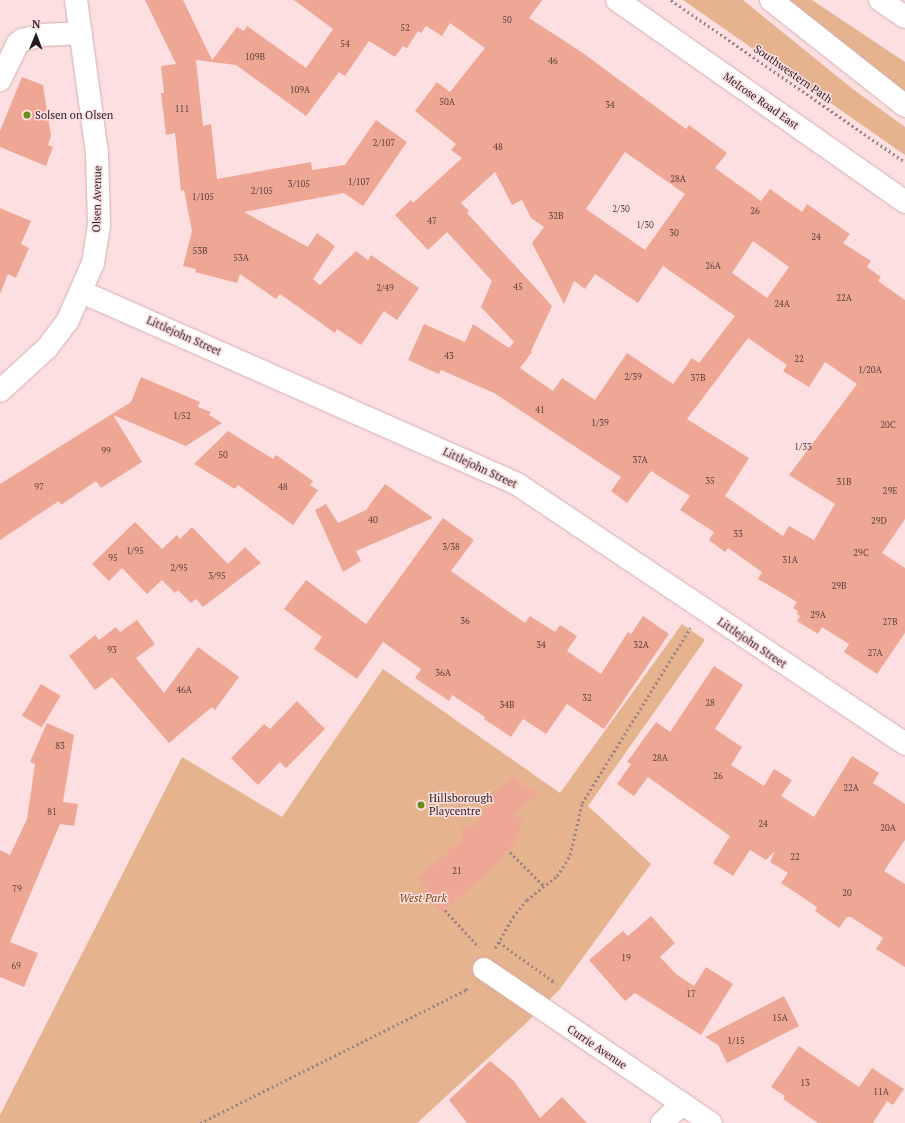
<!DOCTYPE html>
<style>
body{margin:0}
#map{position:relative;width:905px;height:1123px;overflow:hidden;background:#fddfe1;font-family:"PT Serif",serif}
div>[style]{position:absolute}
.green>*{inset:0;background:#e6b38f}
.building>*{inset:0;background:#efa795;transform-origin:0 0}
.path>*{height:2.5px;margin-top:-1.25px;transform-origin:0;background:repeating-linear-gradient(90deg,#988284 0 2px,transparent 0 5px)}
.roads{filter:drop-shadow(0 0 1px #d3afb2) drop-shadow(0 0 1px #d3afb2)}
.street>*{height:22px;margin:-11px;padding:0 11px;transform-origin:11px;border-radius:11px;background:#fff}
.highway>*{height:22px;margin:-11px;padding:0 11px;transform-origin:11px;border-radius:11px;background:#fff}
.dots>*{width:11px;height:11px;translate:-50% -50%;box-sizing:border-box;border:2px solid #fddfe1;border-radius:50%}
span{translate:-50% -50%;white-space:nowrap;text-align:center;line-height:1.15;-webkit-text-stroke:3px #fddfe1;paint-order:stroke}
.number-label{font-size:9px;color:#5a3f3c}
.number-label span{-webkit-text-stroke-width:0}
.street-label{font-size:11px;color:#291c1e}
.poi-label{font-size:11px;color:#291c1e}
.left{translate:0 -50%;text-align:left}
.park-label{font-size:11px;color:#784210;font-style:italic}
.north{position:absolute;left:16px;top:16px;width:40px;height:40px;-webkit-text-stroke:3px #fddfe1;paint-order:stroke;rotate:1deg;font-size:11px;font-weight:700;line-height:16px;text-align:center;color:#291c1e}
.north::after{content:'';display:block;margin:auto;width:14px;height:18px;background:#291c1e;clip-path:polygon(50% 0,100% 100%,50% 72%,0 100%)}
</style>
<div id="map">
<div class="green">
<div style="clip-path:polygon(683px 0,743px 0,854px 90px,905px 127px,905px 155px)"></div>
<div style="clip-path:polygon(789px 0,812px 0,905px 62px,905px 93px,880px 77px)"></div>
<div style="clip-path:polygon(682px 624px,705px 640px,588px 806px,651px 864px,560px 989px,522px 1027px,417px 1123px,0 1123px,0 1115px,182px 757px,282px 817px,383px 669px,560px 793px)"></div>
</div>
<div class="building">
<div style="clip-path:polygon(evenodd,145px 0,183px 0,212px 60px,237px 27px,244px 31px,247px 26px,306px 68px,333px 29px,294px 0,542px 0,529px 18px,580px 51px,686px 129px,689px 125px,727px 153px,715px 168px,761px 201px,770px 189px,802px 212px,807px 204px,850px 234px,843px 243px,871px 261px,867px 267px,881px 277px,878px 281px,905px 300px,905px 519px,882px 553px,905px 568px,905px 633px,877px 674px,844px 652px,849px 644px,822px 627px,818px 634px,797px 621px,800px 616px,797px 614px,798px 611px,793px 608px,797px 602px,758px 579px,762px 572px,728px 548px,725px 552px,709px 540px,714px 532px,680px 510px,690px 496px,651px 471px,627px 503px,611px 491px,621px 477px,494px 393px,441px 370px,439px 374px,408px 360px,424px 324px,465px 342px,473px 324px,509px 348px,514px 342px,481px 307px,492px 281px,447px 232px,428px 250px,395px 215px,411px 200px,413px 203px,462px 158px,451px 150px,456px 144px,415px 111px,437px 82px,450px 92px,485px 48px,450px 23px,442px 36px,426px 26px,421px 33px,418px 31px,407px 48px,403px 46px,395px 57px,369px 41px,345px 76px,339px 72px,306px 116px,236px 65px,196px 60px,203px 126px,211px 124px,217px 179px,311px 162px,312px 170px,345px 165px,376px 120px,407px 142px,363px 206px,344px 193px,244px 212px,308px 247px,317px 233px,335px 246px,313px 279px,320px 285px,356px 251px,368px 260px,371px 255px,419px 288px,397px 320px,384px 311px,361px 345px,337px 329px,335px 333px,280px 294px,276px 299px,240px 274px,237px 283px,195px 272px,196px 269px,183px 266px,192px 231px,184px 190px,181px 191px,175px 133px,166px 135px,161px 93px,164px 93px,161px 66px,176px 64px,145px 0,625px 152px,685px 194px,645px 250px,586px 209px,625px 152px,145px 0,495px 172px,512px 205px,522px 200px,531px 218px,544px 227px,532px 243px,564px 304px,574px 281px,585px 289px,595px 274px,638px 303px,663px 266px,735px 316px,699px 363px,692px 358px,673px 384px,627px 353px,595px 400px,562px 378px,553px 391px,520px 368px,532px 352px,531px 351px,552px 306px,467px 213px,469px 211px,461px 203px,495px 172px,145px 0,753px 241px,789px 267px,767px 298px,732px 273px,753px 241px,145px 0,748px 338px,787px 365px,783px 371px,809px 387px,825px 362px,857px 384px,789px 475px,835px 504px,814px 540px,789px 526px,783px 536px,725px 496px,749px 458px,687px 419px,748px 338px)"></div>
<div style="clip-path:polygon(22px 77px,43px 85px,51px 136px,48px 145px,53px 147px,46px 166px,0 147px,0 131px)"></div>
<div style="clip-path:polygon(0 208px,31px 221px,21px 244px,29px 248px,16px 278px,8px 274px,0 294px)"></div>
<div style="clip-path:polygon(141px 377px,200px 402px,198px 407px,211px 412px,209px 415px,222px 423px,186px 446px,113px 415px,142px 462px,101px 488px,96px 481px,61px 505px,59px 501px,0 540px,0 484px,131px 402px)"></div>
<div style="clip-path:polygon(228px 431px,273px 459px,276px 455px,313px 481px,310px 485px,318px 490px,293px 525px,238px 485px,235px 489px,194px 464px)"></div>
<div style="clip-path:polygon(385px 484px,433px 518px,356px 551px,361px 561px,343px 572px,315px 510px,326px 504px,338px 523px,366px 510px)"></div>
<div style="clip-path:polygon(443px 518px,474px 540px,451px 571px,525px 623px,530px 616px,555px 632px,560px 625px,577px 636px,567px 651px,601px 674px,628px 632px,631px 634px,643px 616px,669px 634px,604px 729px,567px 704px,546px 734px,523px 719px,511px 737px,484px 719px,485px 717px,452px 695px,449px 701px,415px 678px,421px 669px,383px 642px,357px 679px,314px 649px,322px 637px,284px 609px,306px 580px,366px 624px)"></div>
<div style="clip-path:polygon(135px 522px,162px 549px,177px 535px,180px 539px,192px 527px,228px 564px,245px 547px,261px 563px,203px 607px,196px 599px,191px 603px,178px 590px,175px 593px,162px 580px,147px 594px,122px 568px,109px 581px,92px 564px)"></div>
<div style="clip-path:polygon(137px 620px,155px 644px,136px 658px,164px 693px,198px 647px,239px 677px,215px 710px,212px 707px,169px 743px,112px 677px,95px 690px,69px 656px,95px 635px,99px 640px,116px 627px,120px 632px)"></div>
<div style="clip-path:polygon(714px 666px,743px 685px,715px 729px,742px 747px,731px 765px,764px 786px,774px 769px,792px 780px,781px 796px,814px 817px,852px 756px,879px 773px,873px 783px,905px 804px,905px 840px,884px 871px,905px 884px,905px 967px,876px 949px,883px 938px,851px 917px,847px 917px,839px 928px,815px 911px,817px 907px,781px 883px,788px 873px,770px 862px,775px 851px,766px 860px,750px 850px,733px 876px,713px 863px,730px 836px,648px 777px,634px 796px,617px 784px,631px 764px,627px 762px,656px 722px,670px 732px)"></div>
<div style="left:41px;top:684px;width:23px;height:37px;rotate:31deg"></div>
<div style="clip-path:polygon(297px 701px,325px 729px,286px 768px,280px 762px,258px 785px,231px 758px,264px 724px,270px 729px)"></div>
<div style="clip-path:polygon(47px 723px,74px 735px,63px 802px,78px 804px,74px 826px,60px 824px,10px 942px,38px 953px,24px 987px,0 977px,0 850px,10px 855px,27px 819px,35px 764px,30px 762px)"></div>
<div style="clip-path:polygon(514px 776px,523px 785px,539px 793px,513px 816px,523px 819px,518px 839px,497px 864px,442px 913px,422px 891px,426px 888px,417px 878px,462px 840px,462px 827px,473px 826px,493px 801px,491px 797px)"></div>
<div style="clip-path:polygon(651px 916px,675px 943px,660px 957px,676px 974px,694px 986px,706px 967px,733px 984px,701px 1035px,635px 993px,625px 1001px,589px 960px,623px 931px,628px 936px)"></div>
<div style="clip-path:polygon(784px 996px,799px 1026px,727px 1063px,718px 1045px,705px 1037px)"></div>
<div style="clip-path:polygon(799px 1046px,859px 1087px,872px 1068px,904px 1089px,893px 1105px,887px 1101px,873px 1123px,818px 1123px,783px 1099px,785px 1096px,771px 1087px)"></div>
<div style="clip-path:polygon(490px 1061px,514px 1081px,540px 1118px,562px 1097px,587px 1123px,467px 1123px,449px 1100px)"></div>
</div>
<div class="path">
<div style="left:671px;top:0;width:285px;rotate:34.7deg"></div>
<div style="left:510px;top:852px;width:49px;rotate:45deg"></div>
<div style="left:445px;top:910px;width:50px;rotate:47.4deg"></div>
<div style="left:499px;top:942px;width:67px;rotate:35.8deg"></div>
<div style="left:553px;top:981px;width:4px;rotate:117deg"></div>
<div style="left:495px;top:948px;width:36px;rotate:-60deg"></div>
<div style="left:513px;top:917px;width:22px;rotate:-51deg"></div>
<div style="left:527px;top:900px;width:38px;rotate:-39deg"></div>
<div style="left:557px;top:876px;width:25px;rotate:-58deg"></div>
<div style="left:570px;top:855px;width:53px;rotate:-77deg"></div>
<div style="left:582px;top:803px;width:206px;rotate:-58.3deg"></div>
<div style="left:200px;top:1123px;width:297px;rotate:-26.6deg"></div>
<div style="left:466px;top:990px;width:4px;rotate:-63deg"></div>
</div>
<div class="roads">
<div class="street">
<div style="left:617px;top:0;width:352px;rotate:35deg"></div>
<div style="left:0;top:80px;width:41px;rotate:-64.1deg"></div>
<div style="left:18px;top:43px;width:5px;rotate:-37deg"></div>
<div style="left:22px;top:40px;width:22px;rotate:-13deg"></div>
<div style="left:43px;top:35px;width:38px;rotate:-3deg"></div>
<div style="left:82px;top:292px;width:475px;rotate:23.8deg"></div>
<div style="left:517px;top:484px;width:467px;rotate:33.8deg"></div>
<div style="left:0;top:391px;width:64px;rotate:-42.5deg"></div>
<div style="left:47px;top:348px;width:35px;rotate:-53deg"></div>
<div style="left:68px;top:320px;width:62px;rotate:-66.3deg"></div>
<div style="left:93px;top:263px;width:37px;rotate:-81deg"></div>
<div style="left:99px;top:226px;width:73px;rotate:-91.6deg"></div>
<div style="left:97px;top:153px;width:154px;rotate:-97.8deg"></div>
<div style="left:484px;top:969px;width:274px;rotate:34.2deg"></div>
<div style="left:662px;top:1123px;width:28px;rotate:-44deg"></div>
</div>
<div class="highway">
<div style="left:771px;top:0;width:171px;rotate:38.3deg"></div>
<div style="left:880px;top:0;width:30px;rotate:34deg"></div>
</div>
</div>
<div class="dots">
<div style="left:27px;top:115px;background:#6a8e17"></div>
<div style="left:421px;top:805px;background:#6a8e17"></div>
</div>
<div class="number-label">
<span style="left:507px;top:20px">50</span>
<span style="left:405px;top:28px">52</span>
<span style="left:345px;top:44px">54</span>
<span style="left:255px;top:57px">109B</span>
<span style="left:553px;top:61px">46</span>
<span style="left:300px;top:90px">109A</span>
<span style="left:447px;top:102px">50A</span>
<span style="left:610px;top:105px">34</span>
<span style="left:182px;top:109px">111</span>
<span style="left:384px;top:143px">2/107</span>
<span style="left:498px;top:147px">48</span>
<span style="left:678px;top:179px">28A</span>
<span style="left:359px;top:182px">1/107</span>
<span style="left:299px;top:184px">3/105</span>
<span style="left:262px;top:191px">2/105</span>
<span style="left:203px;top:197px">1/105</span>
<span style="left:621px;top:209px">2/30</span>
<span style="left:755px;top:211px">26</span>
<span style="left:556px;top:216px">32B</span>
<span style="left:432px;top:221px">47</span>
<span style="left:645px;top:225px">1/30</span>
<span style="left:674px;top:233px">30</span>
<span style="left:816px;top:237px">24</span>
<span style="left:200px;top:251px">53B</span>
<span style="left:241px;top:258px">53A</span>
<span style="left:713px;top:266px">26A</span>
<span style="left:518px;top:287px">45</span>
<span style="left:385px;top:288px">2/49</span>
<span style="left:844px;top:298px">22A</span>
<span style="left:782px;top:304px">24A</span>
<span style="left:449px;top:356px">43</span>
<span style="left:799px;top:359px">22</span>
<span style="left:870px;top:370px">1/20A</span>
<span style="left:633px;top:377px">2/39</span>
<span style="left:698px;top:378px">37B</span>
<span style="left:540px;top:410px">41</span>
<span style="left:182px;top:416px">1/52</span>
<span style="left:600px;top:423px">1/39</span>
<span style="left:888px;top:425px">20C</span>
<span style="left:803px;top:447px">1/33</span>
<span style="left:106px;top:451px">99</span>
<span style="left:223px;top:455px">50</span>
<span style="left:640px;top:460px">37A</span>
<span style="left:710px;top:481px">35</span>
<span style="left:844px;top:482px">31B</span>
<span style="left:39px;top:487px">97</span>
<span style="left:283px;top:487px">48</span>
<span style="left:890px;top:491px">29E</span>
<span style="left:373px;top:520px">40</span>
<span style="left:879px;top:521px">29D</span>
<span style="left:738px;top:534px">33</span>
<span style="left:451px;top:547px">3/38</span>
<span style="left:135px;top:551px">1/95</span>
<span style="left:861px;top:553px">29C</span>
<span style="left:113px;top:558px">95</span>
<span style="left:790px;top:560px">31A</span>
<span style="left:179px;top:568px">2/95</span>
<span style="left:217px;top:576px">3/95</span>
<span style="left:839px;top:586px">29B</span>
<span style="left:818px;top:615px">29A</span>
<span style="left:465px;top:621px">36</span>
<span style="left:890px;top:622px">27B</span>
<span style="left:541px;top:645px">34</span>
<span style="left:641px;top:645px">32A</span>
<span style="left:112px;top:650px">93</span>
<span style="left:875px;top:653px">27A</span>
<span style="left:443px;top:673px">36A</span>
<span style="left:184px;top:690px">46A</span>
<span style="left:587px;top:698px">32</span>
<span style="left:710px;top:703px">28</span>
<span style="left:507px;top:705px">34B</span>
<span style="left:60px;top:746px">83</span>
<span style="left:660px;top:758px">28A</span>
<span style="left:718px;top:776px">26</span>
<span style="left:851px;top:788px">22A</span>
<span style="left:52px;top:812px">81</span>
<span style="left:763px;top:824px">24</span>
<span style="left:888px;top:828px">20A</span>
<span style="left:795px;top:857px">22</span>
<span style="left:457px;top:871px">21</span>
<span style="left:17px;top:889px">79</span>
<span style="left:847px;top:893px">20</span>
<span style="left:626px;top:958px">19</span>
<span style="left:16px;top:966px">69</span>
<span style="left:691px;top:994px">17</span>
<span style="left:780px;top:1018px">15A</span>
<span style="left:736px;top:1041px">1/15</span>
<span style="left:805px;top:1083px">13</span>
<span style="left:881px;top:1092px">11A</span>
</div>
<div class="street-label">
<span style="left:793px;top:74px;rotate:35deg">Southwestern Path</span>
<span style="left:761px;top:101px;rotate:35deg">Melrose Road East</span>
<span style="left:97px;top:199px;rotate:-89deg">Olsen Avenue</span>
<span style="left:184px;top:336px;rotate:24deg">Littlejohn Street</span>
<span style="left:480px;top:468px;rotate:25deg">Littlejohn Street</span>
<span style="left:752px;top:643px;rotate:34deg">Littlejohn Street</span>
<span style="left:597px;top:1047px;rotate:34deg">Currie Avenue</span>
</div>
<div class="poi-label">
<span class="left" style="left:35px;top:115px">Solsen on Olsen</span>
<span class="left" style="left:429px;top:805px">Hillsborough<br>Playcentre</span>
</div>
<div class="park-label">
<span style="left:423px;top:898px">West Park</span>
</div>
<div class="north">N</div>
</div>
